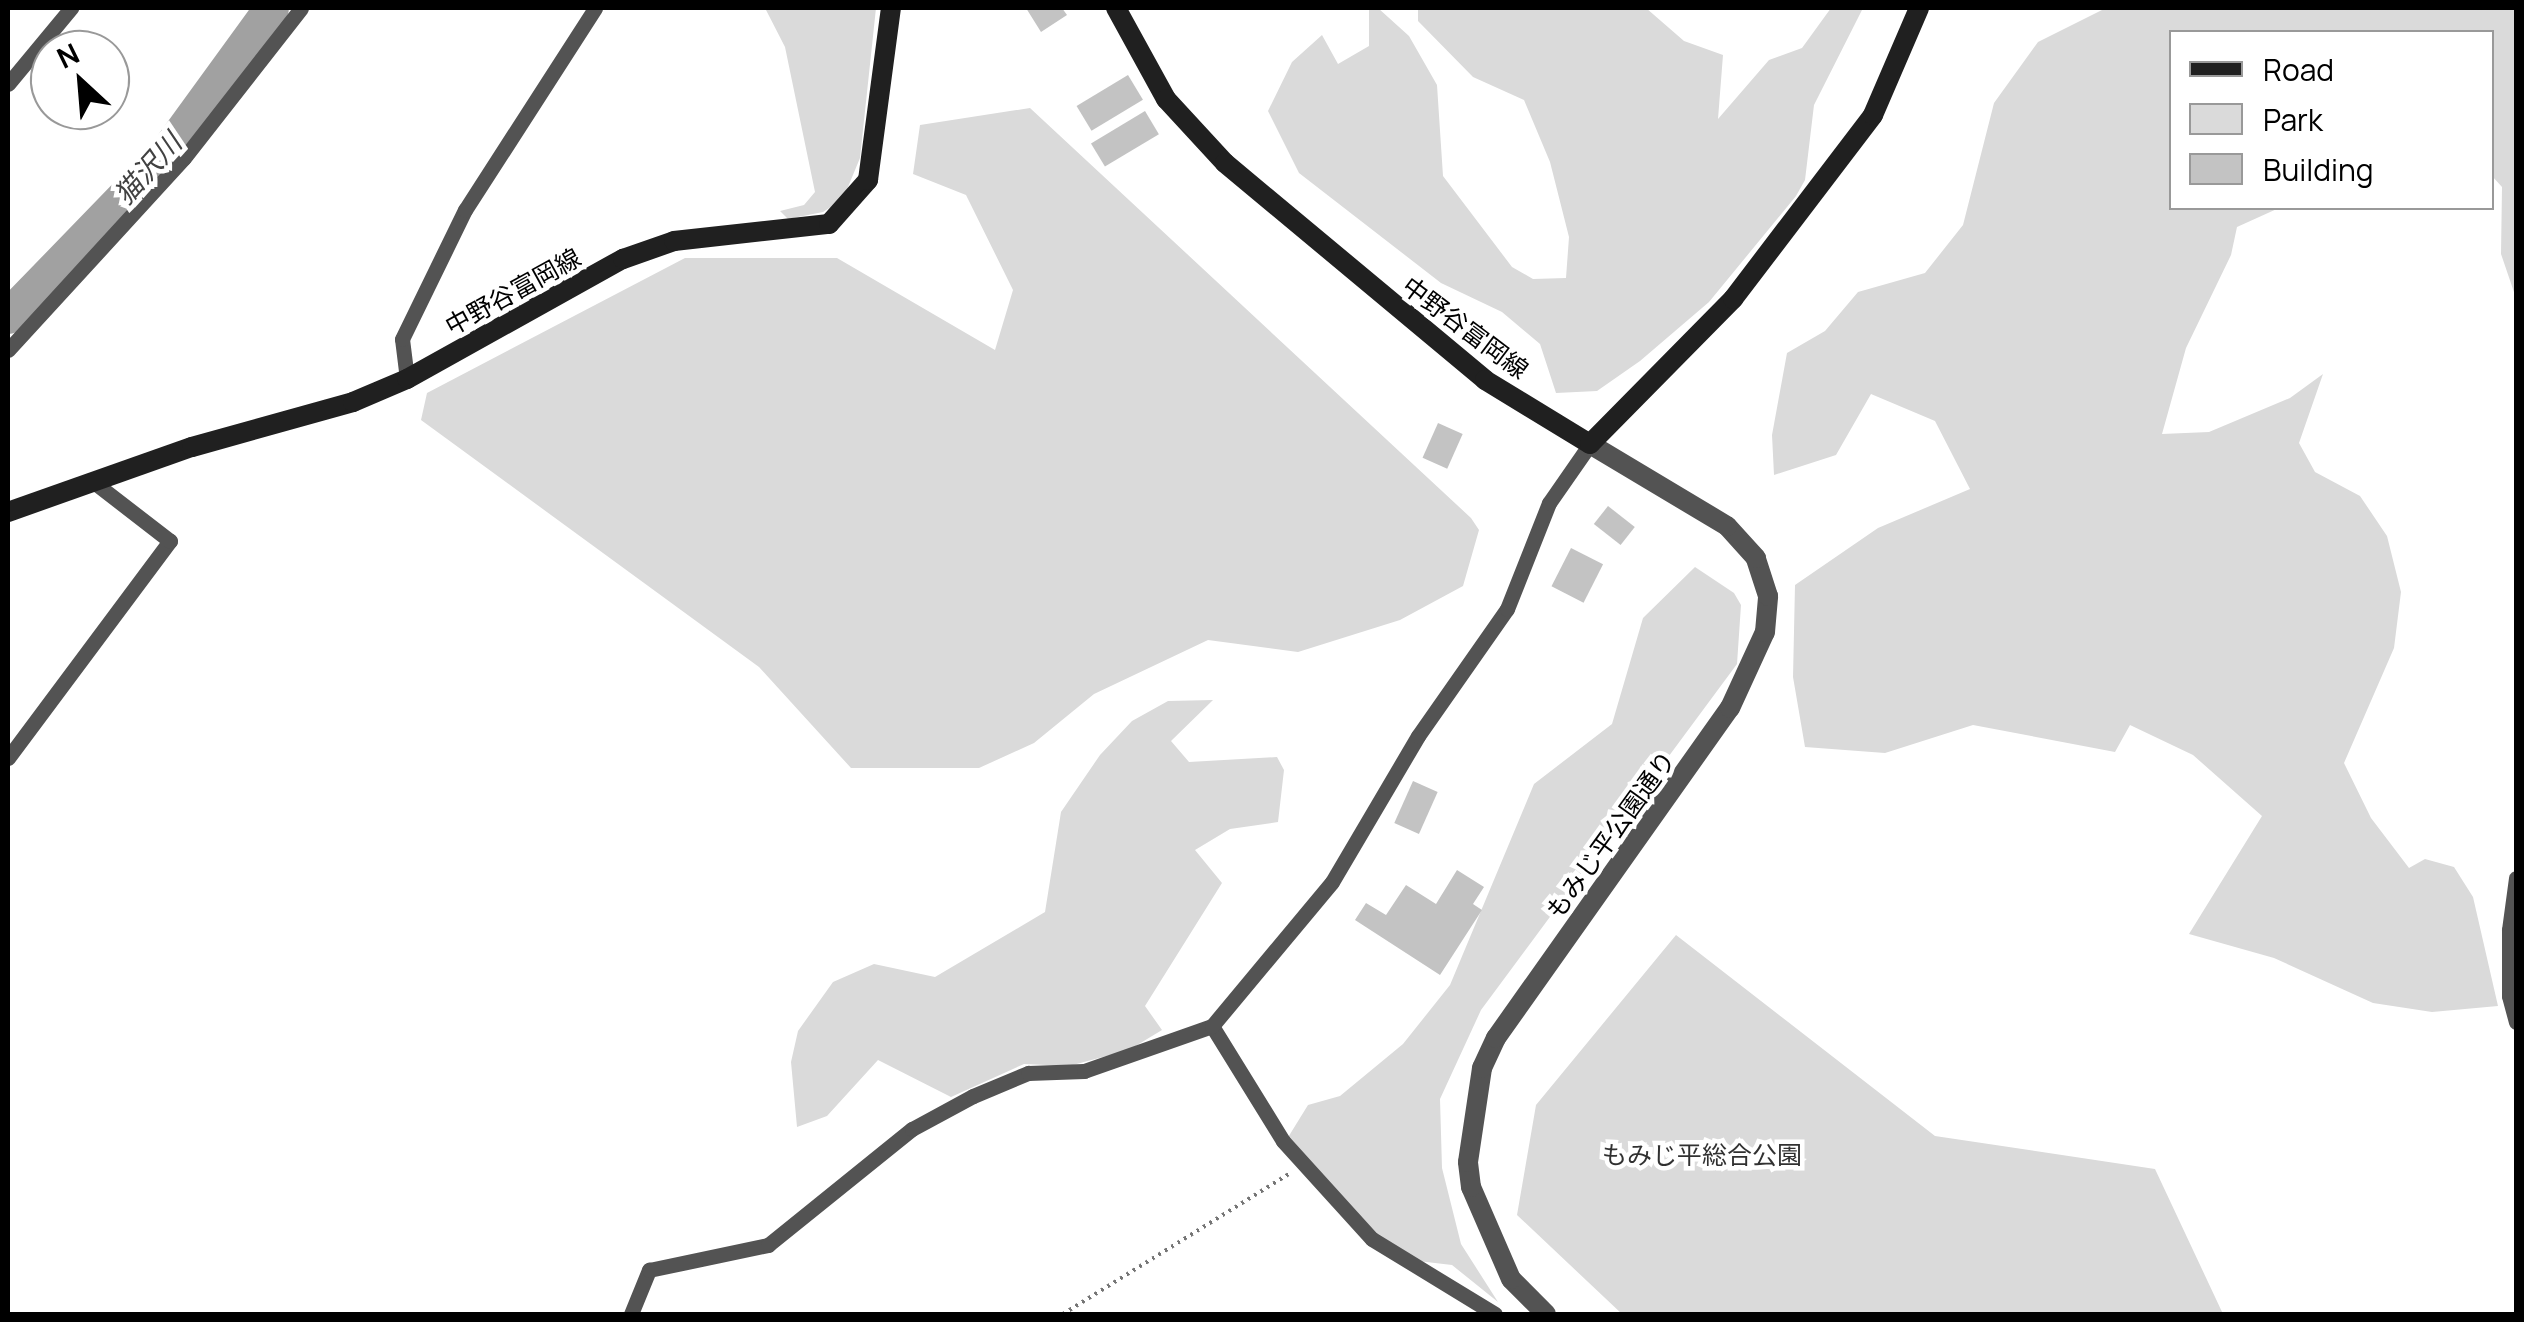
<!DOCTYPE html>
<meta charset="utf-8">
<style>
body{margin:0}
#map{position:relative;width:2524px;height:1322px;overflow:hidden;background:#fff;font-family:Manrope,"Noto Sans JP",sans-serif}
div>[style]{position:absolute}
.green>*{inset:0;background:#dadada}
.river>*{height:35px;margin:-17.5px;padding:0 17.5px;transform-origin:17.5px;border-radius:17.5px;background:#a1a1a1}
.building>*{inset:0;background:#c3c3c3;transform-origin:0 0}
.path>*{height:4px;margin-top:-2px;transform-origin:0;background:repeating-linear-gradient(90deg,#757575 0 2.5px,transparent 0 7.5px)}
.minor>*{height:15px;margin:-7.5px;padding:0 7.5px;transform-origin:7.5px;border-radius:7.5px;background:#535353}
.tertiary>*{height:20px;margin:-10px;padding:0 10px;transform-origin:10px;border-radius:10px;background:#535353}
.secondary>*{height:20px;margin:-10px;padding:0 10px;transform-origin:10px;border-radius:10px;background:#202020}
span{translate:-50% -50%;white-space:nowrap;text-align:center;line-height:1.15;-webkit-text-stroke:9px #fff;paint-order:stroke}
.street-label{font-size:25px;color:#000}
.park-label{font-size:25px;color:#313131}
.water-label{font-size:28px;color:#424242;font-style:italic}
.frame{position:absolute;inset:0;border:10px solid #000;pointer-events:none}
.legend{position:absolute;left:2169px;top:30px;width:325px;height:180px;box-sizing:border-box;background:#fff;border:2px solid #999;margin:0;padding:12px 18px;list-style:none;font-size:30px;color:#000}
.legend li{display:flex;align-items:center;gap:20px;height:50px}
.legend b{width:50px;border:2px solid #999}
.north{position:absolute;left:30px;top:30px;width:100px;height:100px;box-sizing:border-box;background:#fff;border:2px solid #999;border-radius:50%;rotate:334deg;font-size:28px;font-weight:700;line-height:40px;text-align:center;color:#000}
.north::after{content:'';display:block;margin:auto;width:35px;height:45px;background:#000;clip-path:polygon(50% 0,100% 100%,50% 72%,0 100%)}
</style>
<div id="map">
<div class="green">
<div style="clip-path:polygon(765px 8px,876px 8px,860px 158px,843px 199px,823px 212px,788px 219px,780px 211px,804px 205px,815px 192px,785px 47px)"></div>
<div style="clip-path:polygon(1369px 8px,1378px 8px,1409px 36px,1437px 85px,1443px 176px,1512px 267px,1533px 279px,1566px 278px,1569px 237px,1550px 162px,1524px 100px,1473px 77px,1418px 21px,1418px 8px,1646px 8px,1684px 41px,1723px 55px,1718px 119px,1769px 60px,1802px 48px,1831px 8px,1863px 8px,1814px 105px,1805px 180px,1796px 196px,1709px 302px,1640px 361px,1597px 391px,1556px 393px,1540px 344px,1502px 312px,1441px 283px,1299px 173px,1268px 111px,1292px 62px,1322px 35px,1338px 64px,1369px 46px)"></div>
<div style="clip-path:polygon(2106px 8px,2516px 8px,2516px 298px,2501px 254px,2502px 187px,2492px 176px,2492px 32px,2172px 32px,2172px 208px,2279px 208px,2237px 227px,2231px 255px,2186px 348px,2162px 434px,2209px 432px,2290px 398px,2323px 374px,2299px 443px,2315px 472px,2360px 496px,2387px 536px,2401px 592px,2394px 648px,2344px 763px,2371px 818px,2409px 868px,2425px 859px,2454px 867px,2473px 897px,2498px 1006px,2432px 1012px,2373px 1003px,2274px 958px,2189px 934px,2262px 816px,2193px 755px,2130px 725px,2115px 752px,1973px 725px,1885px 753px,1805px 747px,1793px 677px,1795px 585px,1878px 528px,1970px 489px,1935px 421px,1871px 394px,1836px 455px,1774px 475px,1772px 435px,1787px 353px,1825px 331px,1858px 292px,1925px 273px,1963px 225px,1994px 103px,2038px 42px)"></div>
<div style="clip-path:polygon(1030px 108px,1471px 518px,1479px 530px,1463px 586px,1400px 620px,1298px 652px,1208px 640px,1094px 694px,1034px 743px,979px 768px,851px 768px,759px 667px,421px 420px,427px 393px,685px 258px,837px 258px,995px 350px,1013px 290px,966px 195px,913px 174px,920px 125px)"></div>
<div style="clip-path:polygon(1695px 567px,1734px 593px,1741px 605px,1737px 664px,1481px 1010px,1440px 1099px,1442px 1168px,1461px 1244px,1498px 1302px,1452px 1265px,1418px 1261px,1376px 1234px,1287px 1139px,1308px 1105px,1340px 1096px,1403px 1044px,1450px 985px,1534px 784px,1612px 724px,1643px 618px)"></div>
<div style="clip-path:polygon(1213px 700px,1171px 741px,1189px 762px,1277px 757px,1284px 770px,1278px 822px,1230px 829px,1195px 850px,1222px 883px,1145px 1006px,1162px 1030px,1129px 1050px,1069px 1066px,1024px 1064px,951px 1097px,878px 1060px,827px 1116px,797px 1127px,791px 1062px,798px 1031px,833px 982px,874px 964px,935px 977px,1045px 912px,1061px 812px,1100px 755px,1132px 721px,1168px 701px)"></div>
<div style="clip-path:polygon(1676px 935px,1935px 1136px,2155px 1169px,2223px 1314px,1622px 1314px,1517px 1215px,1536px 1105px)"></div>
</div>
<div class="river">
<div style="left:8px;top:316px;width:226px;rotate:-45.9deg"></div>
<div style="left:165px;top:154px;width:180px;rotate:-54deg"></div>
</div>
<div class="building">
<div style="clip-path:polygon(1026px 8px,1062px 8px,1067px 15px,1041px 32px)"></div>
<div style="left:1128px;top:75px;width:29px;height:60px;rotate:59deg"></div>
<div style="left:1145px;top:111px;width:27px;height:63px;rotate:59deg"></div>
<div style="left:1438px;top:423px;width:27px;height:38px;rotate:24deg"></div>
<div style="left:1608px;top:506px;width:34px;height:23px;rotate:38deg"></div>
<div style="left:1571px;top:548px;width:36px;height:43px;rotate:27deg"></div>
<div style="left:1413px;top:781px;width:27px;height:46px;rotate:24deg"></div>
<div style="clip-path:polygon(1457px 870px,1484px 887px,1473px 904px,1482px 910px,1440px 975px,1355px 920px,1366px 903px,1386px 915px,1406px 885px,1436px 904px)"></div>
</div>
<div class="path">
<div style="left:1063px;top:1314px;width:269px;rotate:-31.8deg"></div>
</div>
<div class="minor">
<div style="left:8px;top:84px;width:99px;rotate:-50.3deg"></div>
<div style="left:8px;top:350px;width:260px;rotate:-47.5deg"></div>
<div style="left:184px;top:158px;width:190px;rotate:-52deg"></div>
<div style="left:407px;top:379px;width:40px;rotate:-97.1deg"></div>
<div style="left:402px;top:339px;width:144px;rotate:-64deg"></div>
<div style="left:465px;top:210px;width:240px;rotate:-57.2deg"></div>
<div style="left:8px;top:758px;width:271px;rotate:-53.3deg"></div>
<div style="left:170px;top:541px;width:100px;rotate:-142.3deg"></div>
<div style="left:2516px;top:878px;width:52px;rotate:97.7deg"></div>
<div style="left:2509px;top:930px;width:66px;rotate:90deg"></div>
<div style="left:2509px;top:996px;width:27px;rotate:75deg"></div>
<div style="left:1212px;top:1026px;width:135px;rotate:58.3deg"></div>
<div style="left:1283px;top:1141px;width:132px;rotate:47.8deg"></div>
<div style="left:1372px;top:1239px;width:144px;rotate:31.4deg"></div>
<div style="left:631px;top:1314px;width:48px;rotate:-67.8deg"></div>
<div style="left:649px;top:1270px;width:122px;rotate:-11.9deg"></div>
<div style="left:768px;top:1245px;width:185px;rotate:-38.9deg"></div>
<div style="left:912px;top:1129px;width:69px;rotate:-28.4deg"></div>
<div style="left:973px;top:1096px;width:60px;rotate:-22.7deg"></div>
<div style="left:1028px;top:1073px;width:56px;rotate:-2deg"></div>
<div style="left:1084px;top:1071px;width:136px;rotate:-19.4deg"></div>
<div style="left:1212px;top:1026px;width:187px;rotate:-50.2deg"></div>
<div style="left:1332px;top:882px;width:169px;rotate:-59.5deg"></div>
<div style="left:1418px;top:736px;width:155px;rotate:-55deg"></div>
<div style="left:1507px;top:609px;width:114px;rotate:-68.4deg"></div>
<div style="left:1549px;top:503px;width:72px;rotate:-55.2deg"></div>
</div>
<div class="tertiary">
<div style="left:1546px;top:1314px;width:49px;rotate:-135deg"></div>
<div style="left:1511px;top:1279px;width:100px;rotate:-113.5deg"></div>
<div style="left:1471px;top:1187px;width:25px;rotate:-97deg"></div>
<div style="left:1468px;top:1162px;width:95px;rotate:-81.5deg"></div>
<div style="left:1482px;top:1068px;width:33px;rotate:-65deg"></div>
<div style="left:1496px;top:1038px;width:405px;rotate:-54.7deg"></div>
<div style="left:1730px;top:708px;width:84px;rotate:-65.3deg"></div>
<div style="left:1765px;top:632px;width:36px;rotate:-85deg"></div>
<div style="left:1768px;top:596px;width:40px;rotate:-108deg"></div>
<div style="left:1756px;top:558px;width:43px;rotate:-132.2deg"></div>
<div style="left:1727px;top:526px;width:160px;rotate:-149.1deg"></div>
</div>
<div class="secondary">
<div style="left:1116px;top:8px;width:104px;rotate:61.2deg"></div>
<div style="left:1166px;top:99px;width:87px;rotate:47.3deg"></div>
<div style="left:1225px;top:163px;width:339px;rotate:39.8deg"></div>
<div style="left:1485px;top:380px;width:123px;rotate:31.4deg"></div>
<div style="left:1590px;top:444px;width:204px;rotate:-45.4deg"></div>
<div style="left:1733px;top:299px;width:231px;rotate:-52.7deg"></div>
<div style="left:1873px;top:115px;width:116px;rotate:-66.7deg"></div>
<div style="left:8px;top:512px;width:195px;rotate:-19.5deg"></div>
<div style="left:192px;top:447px;width:167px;rotate:-15.6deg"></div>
<div style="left:353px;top:402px;width:59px;rotate:-23.1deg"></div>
<div style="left:407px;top:379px;width:247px;rotate:-29.1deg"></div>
<div style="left:623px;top:259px;width:54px;rotate:-19.4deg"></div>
<div style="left:674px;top:241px;width:156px;rotate:-6.3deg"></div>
<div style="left:829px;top:224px;width:59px;rotate:-48.4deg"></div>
<div style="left:868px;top:180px;width:174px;rotate:-82.4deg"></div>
</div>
<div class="street-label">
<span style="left:513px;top:292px;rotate:-29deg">中野谷富岡線</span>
<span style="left:1465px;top:328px;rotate:37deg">中野谷富岡線</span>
<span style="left:1611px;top:835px;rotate:-54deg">もみじ平公園通り</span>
</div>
<div class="park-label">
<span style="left:1702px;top:1155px">もみじ平総合公園</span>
</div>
<div class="water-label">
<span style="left:147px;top:168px;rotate:-48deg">猫沢川</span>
</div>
<div class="frame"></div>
<ul class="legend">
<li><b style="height:12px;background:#202020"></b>Road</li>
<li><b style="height:28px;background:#dadada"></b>Park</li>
<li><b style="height:28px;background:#c3c3c3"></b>Building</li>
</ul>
<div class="north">N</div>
</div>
